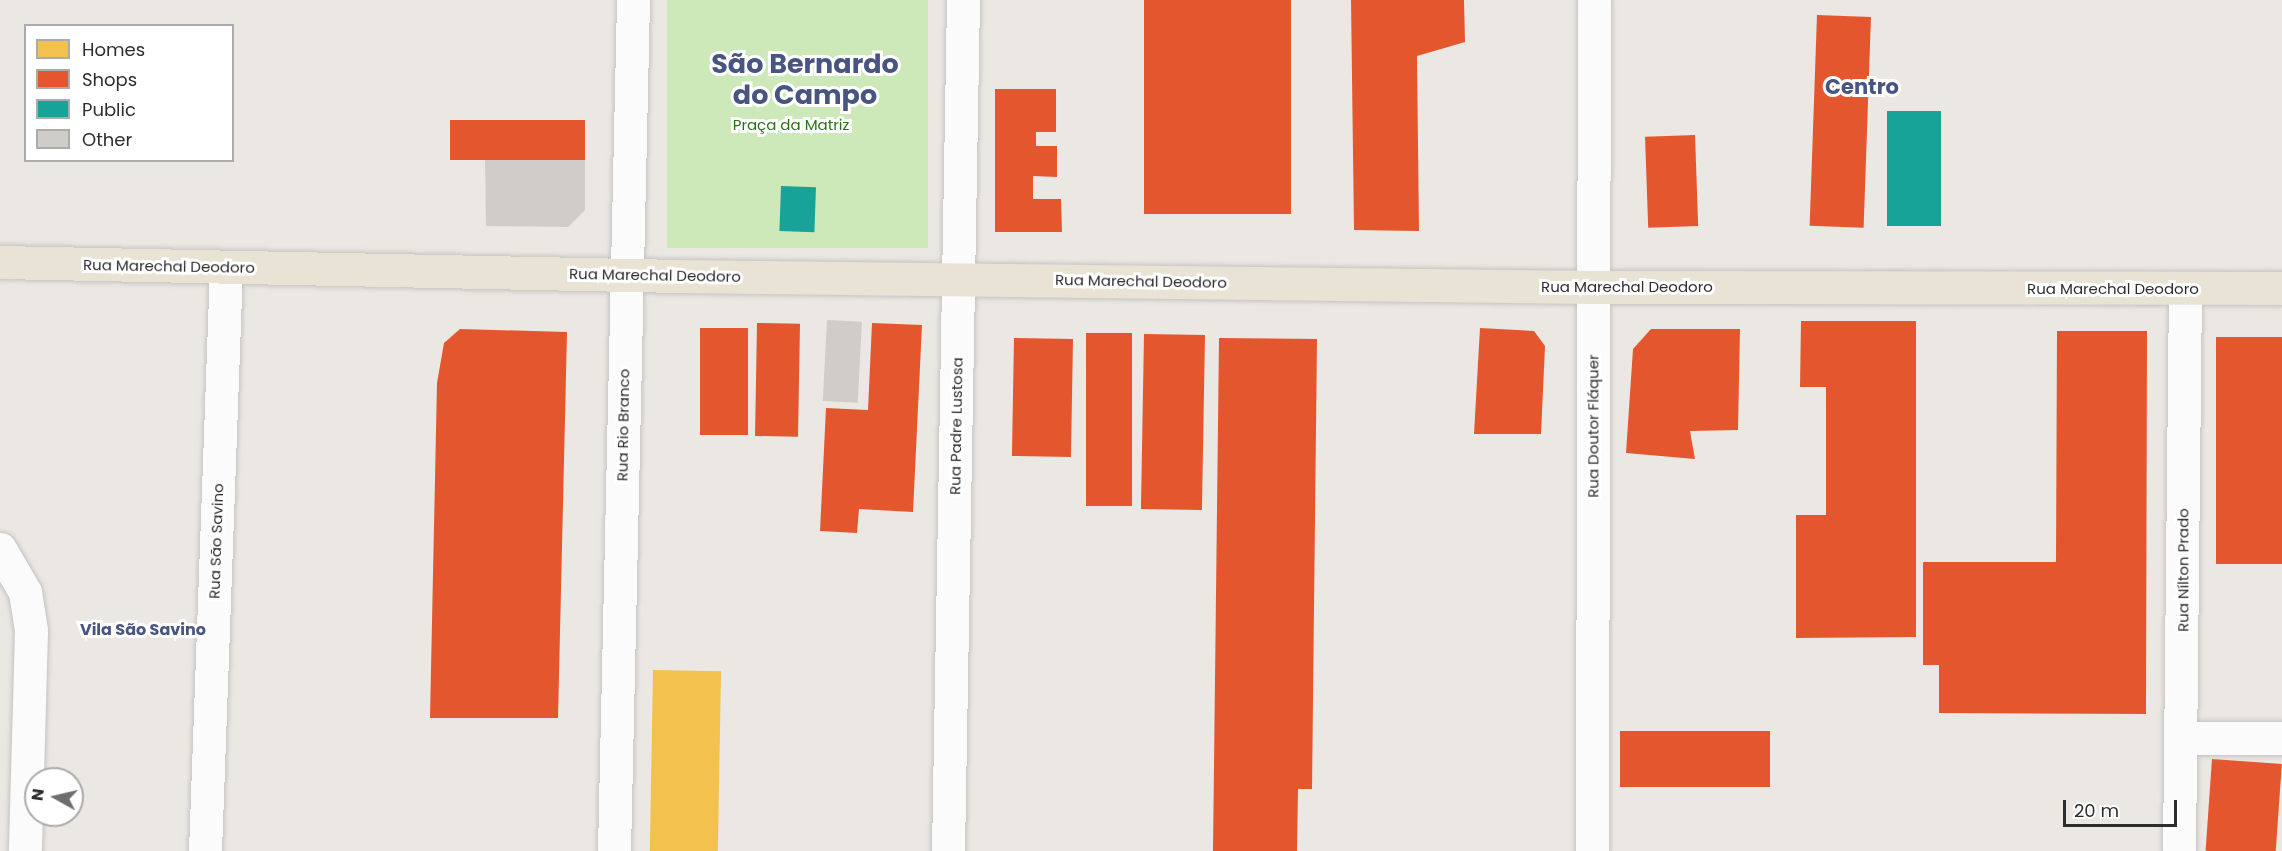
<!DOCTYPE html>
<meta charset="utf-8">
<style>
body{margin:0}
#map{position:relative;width:2282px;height:851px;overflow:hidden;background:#ebe7e2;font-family:Poppins,sans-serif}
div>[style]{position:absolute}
.green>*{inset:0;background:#cde8b9;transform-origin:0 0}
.homes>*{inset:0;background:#f2c14e;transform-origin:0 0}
.shops>*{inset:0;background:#e4572e;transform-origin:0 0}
.public>*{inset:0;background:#17a398;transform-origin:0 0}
.building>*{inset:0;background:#d0cdc9;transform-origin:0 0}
.roads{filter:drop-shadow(0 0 2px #c4c3c3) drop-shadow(0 0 2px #c4c3c3)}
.minor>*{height:33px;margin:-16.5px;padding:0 16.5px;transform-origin:16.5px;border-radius:16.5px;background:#fcfbfb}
.major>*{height:33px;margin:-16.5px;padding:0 16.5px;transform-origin:16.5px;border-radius:16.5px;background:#e8e3d4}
span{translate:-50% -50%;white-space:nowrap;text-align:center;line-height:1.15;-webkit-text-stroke:6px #fff;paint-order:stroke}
.park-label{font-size:15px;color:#2b7115}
.street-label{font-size:15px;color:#2d2d2d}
.neighbourhood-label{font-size:16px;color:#495581;font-weight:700}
.district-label{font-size:21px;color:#495581;font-weight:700}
.town-label{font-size:27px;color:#495581;font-weight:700}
.legend{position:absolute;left:24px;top:24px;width:210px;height:138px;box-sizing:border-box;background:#fff;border:2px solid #ababab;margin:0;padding:8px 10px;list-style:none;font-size:18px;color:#2d2d2d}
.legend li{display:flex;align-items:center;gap:12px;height:30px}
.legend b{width:30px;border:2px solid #ababab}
.north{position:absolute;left:24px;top:767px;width:60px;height:60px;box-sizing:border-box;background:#fff;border:2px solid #ababab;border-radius:50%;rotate:278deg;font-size:16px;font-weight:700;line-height:24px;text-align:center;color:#2d2d2d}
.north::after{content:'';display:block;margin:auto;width:21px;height:27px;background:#706e6c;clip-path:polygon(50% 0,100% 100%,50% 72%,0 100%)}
.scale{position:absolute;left:2063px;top:800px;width:114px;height:27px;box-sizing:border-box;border:3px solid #2d2d2d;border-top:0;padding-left:8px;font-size:18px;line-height:21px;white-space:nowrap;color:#2d2d2d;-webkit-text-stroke:4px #fff;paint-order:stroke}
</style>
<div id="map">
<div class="green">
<div style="left:667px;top:0;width:261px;height:248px"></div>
</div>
<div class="homes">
<div style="left:653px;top:670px;width:68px;height:181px;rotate:1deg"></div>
</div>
<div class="shops">
<div style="left:1144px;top:0;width:147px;height:214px"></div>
<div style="clip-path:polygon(1351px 0,1464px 0,1465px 42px,1417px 56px,1419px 231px,1354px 230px)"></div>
<div style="left:1817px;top:15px;width:54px;height:211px;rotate:2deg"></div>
<div style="clip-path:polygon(995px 89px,1056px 89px,1056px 132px,1036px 132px,1036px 146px,1057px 146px,1057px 177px,1033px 176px,1033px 199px,1061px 199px,1062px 232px,995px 232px)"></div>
<div style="left:585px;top:120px;width:40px;height:135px;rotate:90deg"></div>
<div style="left:1695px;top:135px;width:91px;height:50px;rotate:88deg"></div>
<div style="clip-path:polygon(1801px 321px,1916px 321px,1916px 637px,1796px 638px,1796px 515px,1826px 515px,1826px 387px,1800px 387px)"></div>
<div style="left:757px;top:323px;width:43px;height:113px;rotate:1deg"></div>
<div style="clip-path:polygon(872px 323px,922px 325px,913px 512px,859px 509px,857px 533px,820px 531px,826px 408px,868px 410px)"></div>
<div style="left:700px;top:328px;width:48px;height:107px"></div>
<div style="clip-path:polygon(1480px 328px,1534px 331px,1545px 346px,1541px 434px,1474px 434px)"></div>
<div style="clip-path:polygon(460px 329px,567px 332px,558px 718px,430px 718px,437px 383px,444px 343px)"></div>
<div style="clip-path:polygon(1651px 329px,1740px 329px,1738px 430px,1690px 431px,1695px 459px,1626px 453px,1633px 349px)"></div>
<div style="clip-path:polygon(2057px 331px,2147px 331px,2146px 714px,1939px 713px,1939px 665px,1923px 665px,1923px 562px,2056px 562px)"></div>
<div style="left:1086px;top:333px;width:46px;height:173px"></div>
<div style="left:1144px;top:334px;width:61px;height:175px;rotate:1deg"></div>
<div style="left:2282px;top:337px;width:227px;height:66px;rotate:90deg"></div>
<div style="left:1014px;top:338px;width:59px;height:118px;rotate:1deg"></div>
<div style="clip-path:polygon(1219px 338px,1317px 339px,1312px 789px,1298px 789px,1297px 851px,1213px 851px)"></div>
<div style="left:1620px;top:731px;width:150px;height:56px"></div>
<div style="left:2212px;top:759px;width:70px;height:92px;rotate:4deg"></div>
</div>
<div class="public">
<div style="left:1941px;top:111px;width:115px;height:54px;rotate:90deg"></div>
<div style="left:781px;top:186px;width:35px;height:45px;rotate:2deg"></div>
</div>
<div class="building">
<div style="clip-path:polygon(485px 160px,585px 160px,585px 210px,568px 227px,486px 226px)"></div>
<div style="left:827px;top:320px;width:35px;height:81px;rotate:3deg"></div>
</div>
<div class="roads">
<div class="minor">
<div style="left:0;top:549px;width:50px;rotate:59.8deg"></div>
<div style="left:25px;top:592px;width:39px;rotate:81deg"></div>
<div style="left:31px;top:631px;width:220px;rotate:91.6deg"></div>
<div style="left:2182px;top:738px;width:100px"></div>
<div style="left:205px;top:851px;width:583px;rotate:-87.94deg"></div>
<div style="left:614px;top:851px;width:851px;rotate:-88.72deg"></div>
<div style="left:948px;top:851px;width:851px;rotate:-88.99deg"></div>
<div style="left:1592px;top:851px;width:851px;rotate:-89.87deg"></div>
<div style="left:2179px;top:851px;width:562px;rotate:-89.39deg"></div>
</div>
<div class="major">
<div style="left:0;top:262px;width:678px;rotate:1.18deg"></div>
<div style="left:678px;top:276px;width:916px;rotate:0.69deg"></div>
<div style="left:1594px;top:287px;width:688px;rotate:0.08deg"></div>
</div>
</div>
<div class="park-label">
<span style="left:791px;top:125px">Praça da Matriz</span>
</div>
<div class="street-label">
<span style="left:169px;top:266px;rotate:1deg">Rua Marechal Deodoro</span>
<span style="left:655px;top:275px;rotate:1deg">Rua Marechal Deodoro</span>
<span style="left:1141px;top:281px;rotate:1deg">Rua Marechal Deodoro</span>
<span style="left:1627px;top:287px">Rua Marechal Deodoro</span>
<span style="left:2113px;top:289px">Rua Marechal Deodoro</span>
<span style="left:623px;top:425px;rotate:-89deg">Rua Rio Branco</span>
<span style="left:956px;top:426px;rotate:-89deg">Rua Padre Lustosa</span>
<span style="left:1593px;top:426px;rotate:-90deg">Rua Doutor Fláquer</span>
<span style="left:216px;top:541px;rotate:-88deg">Rua São Savino</span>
<span style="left:2183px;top:570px;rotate:-90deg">Rua Nílton Prado</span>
</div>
<div class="neighbourhood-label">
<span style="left:143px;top:630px">Vila São Savino</span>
</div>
<div class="district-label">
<span style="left:1862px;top:87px">Centro</span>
</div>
<div class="town-label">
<span style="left:805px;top:79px">São Bernardo<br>do Campo</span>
</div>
<ul class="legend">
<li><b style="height:16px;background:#f2c14e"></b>Homes</li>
<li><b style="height:16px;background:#e4572e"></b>Shops</li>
<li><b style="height:16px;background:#17a398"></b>Public</li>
<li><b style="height:16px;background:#d0cdc9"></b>Other</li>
</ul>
<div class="north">N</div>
<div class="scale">20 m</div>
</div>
